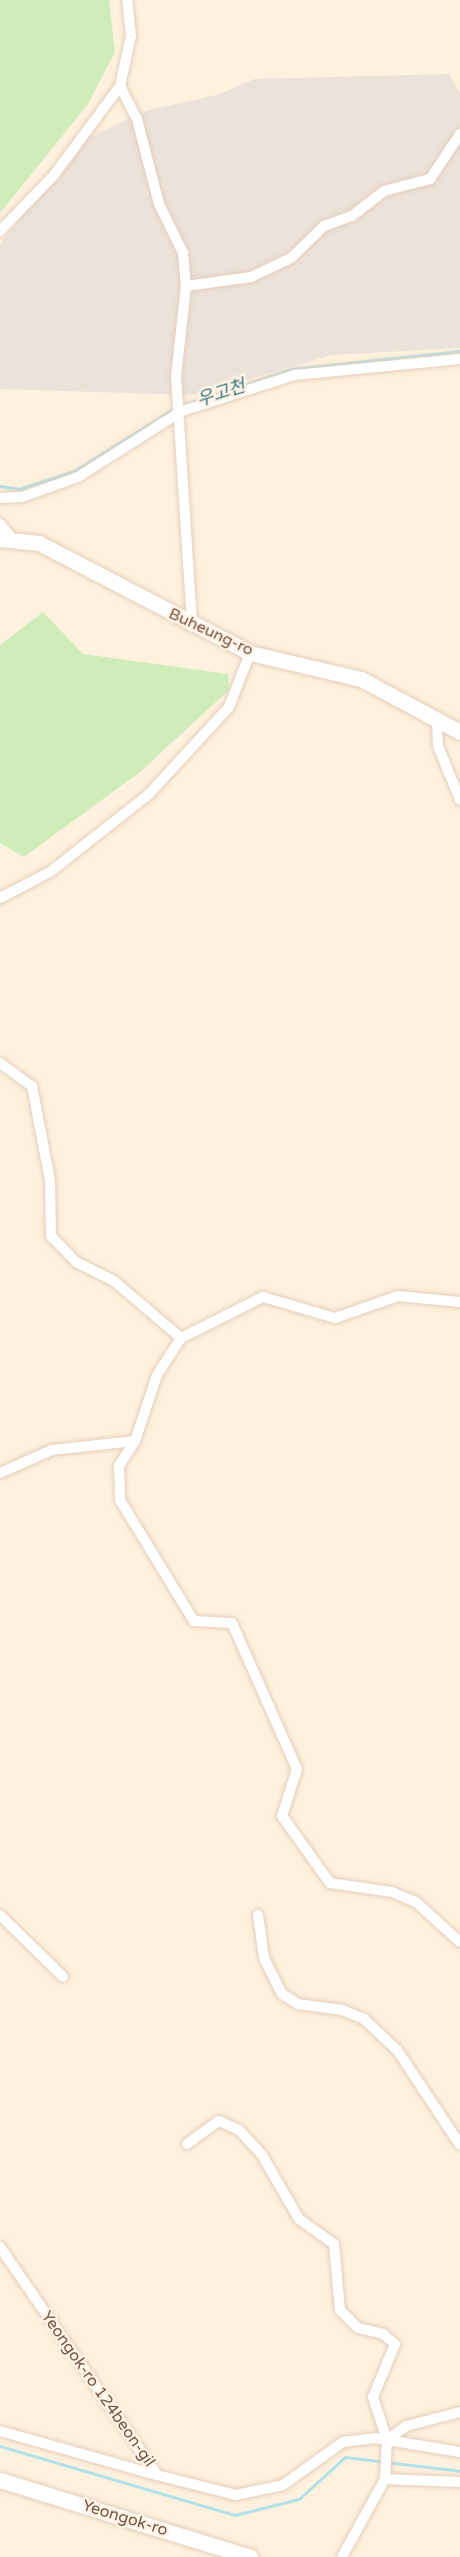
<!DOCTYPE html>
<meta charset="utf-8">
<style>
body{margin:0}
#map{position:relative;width:460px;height:2557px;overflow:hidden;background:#fef1dd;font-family:"Varela Round","Noto Sans KR",sans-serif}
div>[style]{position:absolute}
.industrial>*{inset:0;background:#ebe2da}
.green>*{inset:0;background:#cfecbb}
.stream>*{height:3px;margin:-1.5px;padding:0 1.5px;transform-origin:1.5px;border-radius:1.5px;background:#b0e1e8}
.roads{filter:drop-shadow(0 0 2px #e4cebb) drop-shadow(0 0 2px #e4cebb)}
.street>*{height:10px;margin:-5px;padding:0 5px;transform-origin:5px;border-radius:5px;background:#fff}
.secondary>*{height:15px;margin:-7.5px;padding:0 7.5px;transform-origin:7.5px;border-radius:7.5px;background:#fff}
span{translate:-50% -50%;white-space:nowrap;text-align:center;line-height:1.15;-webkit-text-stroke:5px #fff4e5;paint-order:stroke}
.street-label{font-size:16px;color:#755544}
.water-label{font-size:18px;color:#397883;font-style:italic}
</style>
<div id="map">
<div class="industrial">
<div style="clip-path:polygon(449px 74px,460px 94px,460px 348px,332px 355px,194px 395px,0 389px,0 244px,84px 139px,148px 110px,217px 95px,254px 79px)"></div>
</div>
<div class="green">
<div style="clip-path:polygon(0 0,109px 0,115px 52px,88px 104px,0 213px)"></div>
<div style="clip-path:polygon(43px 612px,83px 654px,228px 674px,229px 690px,140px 772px,24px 857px,0 843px,0 645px)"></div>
</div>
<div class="stream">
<div style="left:181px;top:406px;width:116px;rotate:-18.6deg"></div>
<div style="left:291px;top:369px;width:170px;rotate:-6.1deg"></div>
<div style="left:0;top:486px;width:19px;rotate:9deg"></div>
<div style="left:19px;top:489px;width:58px;rotate:-18.1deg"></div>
<div style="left:74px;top:471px;width:119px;rotate:-32deg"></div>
<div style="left:0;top:2446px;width:245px;rotate:16.4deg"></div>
<div style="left:235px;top:2515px;width:66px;rotate:-14deg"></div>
<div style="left:299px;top:2499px;width:62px;rotate:-42.4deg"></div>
<div style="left:345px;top:2457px;width:116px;rotate:6.9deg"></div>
</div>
<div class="roads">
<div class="street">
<div style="left:120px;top:86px;width:37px;rotate:63deg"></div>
<div style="left:137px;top:119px;width:88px;rotate:75.5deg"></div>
<div style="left:159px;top:204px;width:55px;rotate:63.9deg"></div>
<div style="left:183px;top:253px;width:33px;rotate:85deg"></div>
<div style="left:0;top:231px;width:78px;rotate:-46deg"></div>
<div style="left:54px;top:175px;width:111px;rotate:-53.4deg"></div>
<div style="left:120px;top:86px;width:51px;rotate:-77.6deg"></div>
<div style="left:131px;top:36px;width:36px;rotate:-96deg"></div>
<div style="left:186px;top:286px;width:91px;rotate:96.3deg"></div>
<div style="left:176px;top:376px;width:251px;rotate:86.3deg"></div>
<div style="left:186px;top:286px;width:66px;rotate:-7.9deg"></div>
<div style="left:251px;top:277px;width:44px;rotate:-25.4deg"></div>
<div style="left:291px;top:258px;width:46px;rotate:-44.1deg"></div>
<div style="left:324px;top:226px;width:30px;rotate:-20deg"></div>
<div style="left:352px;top:216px;width:41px;rotate:-38deg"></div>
<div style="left:384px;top:191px;width:48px;rotate:-14.6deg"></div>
<div style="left:430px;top:179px;width:54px;rotate:-56.3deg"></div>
<div style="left:0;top:498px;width:22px;rotate:-3deg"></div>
<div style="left:22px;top:497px;width:59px;rotate:-19.7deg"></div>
<div style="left:78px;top:477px;width:123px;rotate:-32.4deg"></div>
<div style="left:182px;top:411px;width:119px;rotate:-17.7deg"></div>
<div style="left:295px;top:375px;width:166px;rotate:-5.5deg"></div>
<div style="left:0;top:524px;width:16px;rotate:50deg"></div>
<div style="left:437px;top:721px;width:25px;rotate:88deg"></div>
<div style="left:438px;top:746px;width:58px;rotate:67.8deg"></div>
<div style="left:0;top:898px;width:56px;rotate:-27.5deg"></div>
<div style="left:50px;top:872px;width:126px;rotate:-38.2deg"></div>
<div style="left:149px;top:794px;width:118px;rotate:-47.4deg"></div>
<div style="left:229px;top:707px;width:58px;rotate:-68.7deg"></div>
<div style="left:0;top:1063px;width:39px;rotate:36deg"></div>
<div style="left:32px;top:1086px;width:96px;rotate:79.2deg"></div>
<div style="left:50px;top:1180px;width:56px;rotate:89deg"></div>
<div style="left:51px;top:1236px;width:36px;rotate:46deg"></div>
<div style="left:76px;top:1262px;width:42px;rotate:26.6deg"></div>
<div style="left:114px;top:1281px;width:88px;rotate:40.4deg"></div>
<div style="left:181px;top:1338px;width:44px;rotate:123deg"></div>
<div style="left:157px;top:1375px;width:70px;rotate:108.4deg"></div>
<div style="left:135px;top:1441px;width:30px;rotate:123deg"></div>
<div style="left:119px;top:1466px;width:34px;rotate:88deg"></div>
<div style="left:120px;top:1500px;width:142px;rotate:58.6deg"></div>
<div style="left:194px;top:1621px;width:38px;rotate:3deg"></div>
<div style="left:232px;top:1623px;width:160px;rotate:66deg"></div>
<div style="left:297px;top:1769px;width:49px;rotate:107.7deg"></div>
<div style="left:282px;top:1816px;width:82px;rotate:54.4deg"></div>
<div style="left:330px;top:1883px;width:63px;rotate:8.3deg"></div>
<div style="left:392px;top:1892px;width:26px;rotate:23deg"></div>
<div style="left:416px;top:1902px;width:59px;rotate:42.3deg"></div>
<div style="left:181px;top:1338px;width:92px;rotate:-26.6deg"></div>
<div style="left:263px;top:1297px;width:75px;rotate:16.3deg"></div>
<div style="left:335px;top:1318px;width:67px;rotate:-19.2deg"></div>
<div style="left:398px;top:1296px;width:62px;rotate:5.5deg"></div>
<div style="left:0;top:1473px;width:57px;rotate:-23.9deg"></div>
<div style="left:52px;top:1450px;width:83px;rotate:-6.2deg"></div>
<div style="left:0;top:1915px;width:88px;rotate:44.5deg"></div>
<div style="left:258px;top:1915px;width:43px;rotate:82.1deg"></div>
<div style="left:264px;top:1958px;width:40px;rotate:63.4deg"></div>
<div style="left:282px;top:1994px;width:19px;rotate:32deg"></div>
<div style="left:298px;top:2004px;width:44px;rotate:7.8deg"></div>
<div style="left:342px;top:2010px;width:24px;rotate:22deg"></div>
<div style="left:364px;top:2019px;width:45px;rotate:43.2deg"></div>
<div style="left:397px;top:2050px;width:114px;rotate:56.4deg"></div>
<div style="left:187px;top:2144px;width:39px;rotate:-36deg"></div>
<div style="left:219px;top:2121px;width:22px;rotate:24deg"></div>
<div style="left:239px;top:2130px;width:34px;rotate:47deg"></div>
<div style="left:262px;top:2155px;width:74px;rotate:60deg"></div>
<div style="left:299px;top:2219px;width:43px;rotate:35.5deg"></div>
<div style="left:334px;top:2244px;width:66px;rotate:84.8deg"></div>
<div style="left:340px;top:2310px;width:25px;rotate:45deg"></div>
<div style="left:358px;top:2328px;width:26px;rotate:13deg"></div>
<div style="left:383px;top:2334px;width:16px;rotate:40deg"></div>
<div style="left:395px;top:2344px;width:57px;rotate:112.5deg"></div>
<div style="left:373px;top:2397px;width:45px;rotate:72deg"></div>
<div style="left:387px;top:2440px;width:39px;rotate:93deg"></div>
<div style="left:385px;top:2479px;width:89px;rotate:118.9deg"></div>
<div style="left:0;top:2247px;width:277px;rotate:55.4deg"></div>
<div style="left:157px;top:2475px;width:81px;rotate:14.2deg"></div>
<div style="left:236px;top:2495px;width:48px;rotate:-12deg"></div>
<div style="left:283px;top:2485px;width:74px;rotate:-35.6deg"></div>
<div style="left:343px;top:2442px;width:32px;rotate:-7deg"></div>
<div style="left:375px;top:2438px;width:86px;rotate:9.4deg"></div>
<div style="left:0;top:2431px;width:163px;rotate:15.7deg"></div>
<div style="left:387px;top:2440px;width:24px;rotate:-36deg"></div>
<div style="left:406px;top:2426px;width:56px;rotate:-14.5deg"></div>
<div style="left:385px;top:2479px;width:75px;rotate:2.3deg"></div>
</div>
<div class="secondary">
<div style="left:0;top:539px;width:39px;rotate:6deg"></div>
<div style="left:39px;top:543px;width:238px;rotate:27.5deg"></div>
<div style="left:250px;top:653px;width:114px;rotate:13.2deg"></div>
<div style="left:361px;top:679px;width:112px;rotate:28.2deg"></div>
<div style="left:0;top:2480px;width:262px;rotate:17.1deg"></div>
</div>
</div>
<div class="street-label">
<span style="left:211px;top:632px;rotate:25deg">Buheung-ro</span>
<span style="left:98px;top:2389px;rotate:55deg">Yeongok-ro 124beon-gil</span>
<span style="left:125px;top:2518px;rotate:17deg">Yeongok-ro</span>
</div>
<div class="water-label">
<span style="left:221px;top:393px;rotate:-18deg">우고천</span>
</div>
</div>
